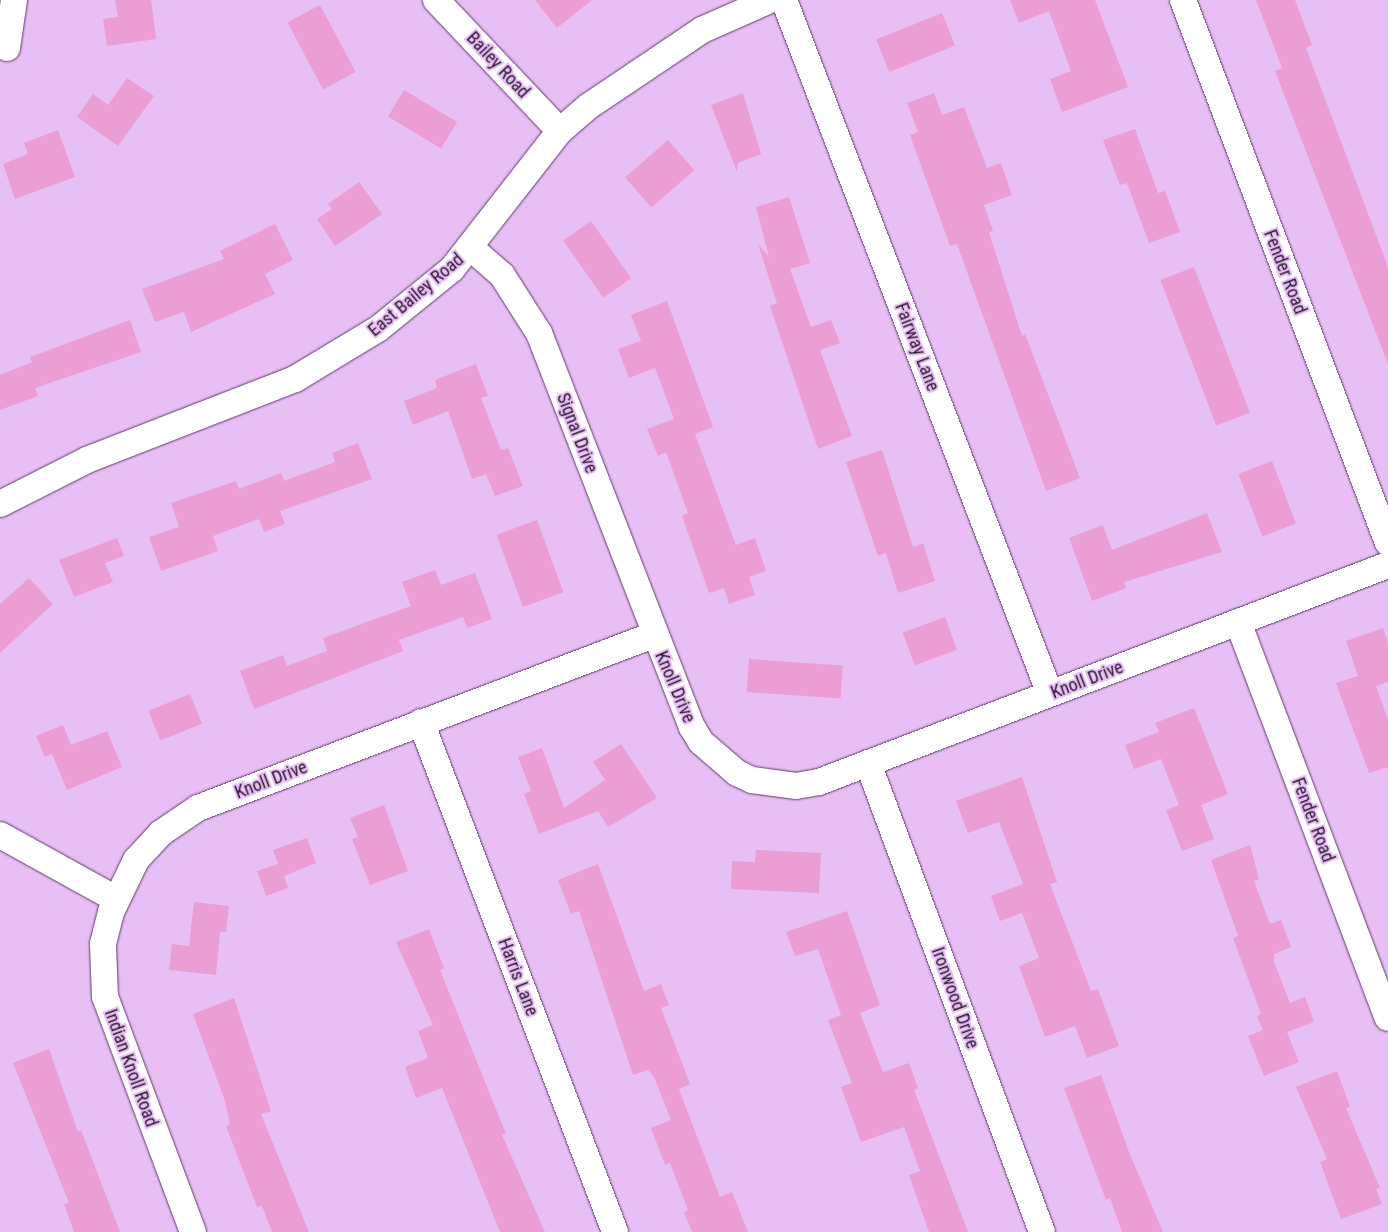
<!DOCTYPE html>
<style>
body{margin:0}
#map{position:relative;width:1388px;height:1232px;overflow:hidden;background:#e8bff5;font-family:"Roboto Condensed",sans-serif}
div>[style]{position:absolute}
.building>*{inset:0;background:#ea9ed4;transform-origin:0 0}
.roads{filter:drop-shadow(0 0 1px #5f3c6a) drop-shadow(0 0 1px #5f3c6a)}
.street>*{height:26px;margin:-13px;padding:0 13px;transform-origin:13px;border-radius:13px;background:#fff}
span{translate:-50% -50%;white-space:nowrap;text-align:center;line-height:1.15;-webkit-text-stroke:4px #e8bff5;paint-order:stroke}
.street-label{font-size:18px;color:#29192d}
</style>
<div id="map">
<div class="building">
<div style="clip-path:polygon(115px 0,151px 0,156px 39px,107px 46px,103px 19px,118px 17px)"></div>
<div style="clip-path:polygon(535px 0,592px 0,557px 28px)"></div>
<div style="clip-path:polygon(1010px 0,1095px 0,1128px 87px,1062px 112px,1050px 79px,1071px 71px,1049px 11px,1019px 23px)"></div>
<div style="clip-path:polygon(1256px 0,1295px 0,1312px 45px,1306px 48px,1388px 267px,1388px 364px,1275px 71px,1282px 68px)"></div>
<div style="left:320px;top:5px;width:76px;height:37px;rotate:62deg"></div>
<div style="left:942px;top:13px;width:35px;height:71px;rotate:68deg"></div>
<div style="clip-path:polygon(127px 78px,154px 96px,118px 146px,77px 117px,93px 94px,108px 105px)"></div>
<div style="left:404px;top:90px;width:62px;height:31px;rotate:31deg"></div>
<div style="clip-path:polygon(743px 93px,761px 154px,738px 163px,737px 172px,711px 105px)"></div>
<div style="clip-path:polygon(934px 93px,942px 115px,964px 107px,987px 168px,1001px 163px,1012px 195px,984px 205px,993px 231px,989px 232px,1022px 336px,1025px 334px,1080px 478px,1046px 491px,957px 244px,950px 246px,910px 135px,918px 132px,907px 103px)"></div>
<div style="clip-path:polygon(1135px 129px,1158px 193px,1165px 191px,1180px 232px,1149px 243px,1127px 183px,1120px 185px,1103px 140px)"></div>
<div style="clip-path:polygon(58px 130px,75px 177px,15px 199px,3px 164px,28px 154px,24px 143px)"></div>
<div style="left:668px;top:140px;width:40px;height:57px;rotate:49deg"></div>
<div style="clip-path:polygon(359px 182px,382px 214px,335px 246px,317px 219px,332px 209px,328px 204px)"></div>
<div style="clip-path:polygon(789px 197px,810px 263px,790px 269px,811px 327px,831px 320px,840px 343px,820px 350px,852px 436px,818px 449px,770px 306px,777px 303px,758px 244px,769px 257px,756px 207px)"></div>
<div style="left:591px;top:221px;width:70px;height:34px;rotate:55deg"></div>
<div style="clip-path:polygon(275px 224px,293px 260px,265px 274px,275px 294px,191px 332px,184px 312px,155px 322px,142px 289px,224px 259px,220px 251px)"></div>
<div style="left:1194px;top:267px;width:156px;height:36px;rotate:69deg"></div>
<div style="clip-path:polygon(667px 301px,713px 427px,695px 434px,736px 545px,755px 538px,766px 571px,749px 577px,755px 595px,729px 604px,724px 588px,709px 593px,682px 516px,688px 513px,666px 452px,658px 456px,647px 429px,674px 419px,655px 368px,629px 378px,618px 349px,641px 341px,631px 315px)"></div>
<div style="clip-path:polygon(130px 320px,141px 352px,35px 388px,38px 396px,0 410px,0 375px,32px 362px,30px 357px)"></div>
<div style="clip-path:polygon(476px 364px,488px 396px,481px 398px,501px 450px,508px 448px,523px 486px,495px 496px,486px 474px,472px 479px,448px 411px,413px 425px,404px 401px,437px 388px,435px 380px)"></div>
<div style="clip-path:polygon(358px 443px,372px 479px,280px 511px,285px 524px,264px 532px,259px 519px,213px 536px,218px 551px,161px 571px,149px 537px,179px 527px,171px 503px,236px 481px,239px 489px,281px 473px,284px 481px,335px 462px,332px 453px)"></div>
<div style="clip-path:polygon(882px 450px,913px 547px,923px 543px,935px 581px,898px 593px,886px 553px,878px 556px,846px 462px)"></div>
<div style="left:1272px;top:461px;width:67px;height:36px;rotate:69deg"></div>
<div style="clip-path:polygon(1207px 513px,1222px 552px,1124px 582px,1126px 588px,1092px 601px,1069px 538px,1103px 525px,1112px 550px)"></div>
<div style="left:537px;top:520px;width:77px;height:43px;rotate:70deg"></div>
<div style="clip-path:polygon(117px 538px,124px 556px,105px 563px,113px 582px,74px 597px,59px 560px)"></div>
<div style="clip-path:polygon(435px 570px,441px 585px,475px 573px,492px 619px,467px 628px,463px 617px,399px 640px,403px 651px,254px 709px,240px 671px,283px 655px,287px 666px,327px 651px,323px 638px,411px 606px,402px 582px)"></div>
<div style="clip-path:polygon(29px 578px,53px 604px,0 653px,0 604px)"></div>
<div style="left:945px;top:617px;width:35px;height:45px;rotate:70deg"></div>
<div style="clip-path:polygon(1383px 628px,1388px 643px,1388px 682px,1376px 686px,1388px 720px,1388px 767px,1369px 773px,1336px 683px,1358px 676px,1346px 641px)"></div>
<div style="left:749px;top:659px;width:94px;height:33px;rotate:4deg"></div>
<div style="left:190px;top:694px;width:32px;height:45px;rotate:68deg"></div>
<div style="clip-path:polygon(1194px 708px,1228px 794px,1201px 805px,1214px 839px,1182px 851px,1166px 810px,1179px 805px,1161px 759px,1134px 769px,1125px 745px,1159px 732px,1155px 723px)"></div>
<div style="clip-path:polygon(63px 725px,71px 745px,107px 731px,122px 767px,67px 790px,52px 754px,45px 757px,36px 736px)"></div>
<div style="clip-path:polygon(621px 744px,657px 798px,608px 827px,598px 811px,539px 834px,524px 794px,531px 791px,518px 757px,542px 748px,564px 808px,605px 780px,593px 762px)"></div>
<div style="clip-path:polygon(1022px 777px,1057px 882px,1050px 884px,1091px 991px,1098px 989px,1119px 1046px,1087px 1058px,1075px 1026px,1045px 1037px,1019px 966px,1039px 958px,1022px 913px,1000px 921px,991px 896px,1023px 884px,999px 822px,968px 833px,956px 801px)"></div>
<div style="clip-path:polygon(384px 805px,408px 871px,370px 885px,352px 839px,358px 837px,350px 818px)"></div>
<div style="clip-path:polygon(307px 838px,316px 863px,284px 876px,288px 888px,266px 896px,257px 871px,278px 864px,273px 850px)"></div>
<div style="clip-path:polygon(1250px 845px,1259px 879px,1254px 881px,1270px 924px,1281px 920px,1291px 947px,1274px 954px,1274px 962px,1290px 1003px,1305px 997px,1314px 1022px,1287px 1032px,1299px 1062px,1264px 1076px,1248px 1036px,1263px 1030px,1257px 1016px,1261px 1014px,1233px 938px,1238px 936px,1211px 860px)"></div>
<div style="clip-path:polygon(756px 850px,821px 853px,819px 893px,731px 889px,732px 861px,755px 862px)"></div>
<div style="clip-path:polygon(598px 864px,644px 991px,661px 984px,669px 1005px,661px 1008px,690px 1084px,679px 1089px,720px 1197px,732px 1192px,748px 1232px,692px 1232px,684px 1212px,688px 1210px,670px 1163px,665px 1165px,651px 1128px,671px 1120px,654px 1077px,648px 1070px,633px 1075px,579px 911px,571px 914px,558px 880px)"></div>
<div style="clip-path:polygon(194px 902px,229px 906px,226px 932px,220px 932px,216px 975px,169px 970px,172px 944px,189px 946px)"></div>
<div style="clip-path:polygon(847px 911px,880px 1005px,860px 1013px,883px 1072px,909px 1063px,918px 1088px,914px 1090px,968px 1232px,929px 1232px,909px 1175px,920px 1171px,904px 1127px,861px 1142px,841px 1087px,852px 1083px,828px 1020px,841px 1015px,818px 949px,795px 956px,786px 932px)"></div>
<div style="clip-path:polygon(429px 929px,444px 968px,440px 970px,506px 1134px,502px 1135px,545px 1232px,500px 1232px,442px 1088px,416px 1098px,405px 1067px,428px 1058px,418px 1031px,433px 1025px,396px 942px)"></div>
<div style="clip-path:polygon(234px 998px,271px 1111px,261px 1114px,309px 1232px,272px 1232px,262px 1206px,257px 1207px,226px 1126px,230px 1124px,225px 1101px,193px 1014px)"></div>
<div style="clip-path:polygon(49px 1049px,78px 1132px,81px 1130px,120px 1232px,74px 1232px,64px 1204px,69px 1203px,13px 1063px)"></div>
<div style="clip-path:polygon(1337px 1071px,1350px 1107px,1346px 1108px,1380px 1188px,1376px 1189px,1382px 1204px,1341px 1219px,1320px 1162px,1327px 1159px,1296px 1087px)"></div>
<div style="clip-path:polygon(1101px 1075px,1129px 1152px,1163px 1232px,1122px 1232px,1110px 1198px,1106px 1200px,1064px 1088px)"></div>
</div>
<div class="roads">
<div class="street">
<div style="left:436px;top:0;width:180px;rotate:46.6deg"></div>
<div style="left:784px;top:0;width:743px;rotate:69.03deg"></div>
<div style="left:1183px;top:0;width:580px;rotate:69.32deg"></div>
<div style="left:7px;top:48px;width:49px;rotate:-81.7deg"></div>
<div style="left:471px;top:248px;width:41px;rotate:41.1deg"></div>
<div style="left:502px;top:275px;width:69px;rotate:57.5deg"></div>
<div style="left:539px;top:333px;width:423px;rotate:68.8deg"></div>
<div style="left:692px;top:727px;width:17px;rotate:59deg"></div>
<div style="left:701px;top:742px;width:48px;rotate:40.7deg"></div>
<div style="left:737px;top:773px;width:17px;rotate:25deg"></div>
<div style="left:752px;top:780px;width:44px;rotate:7.8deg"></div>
<div style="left:796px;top:786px;width:23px;rotate:-10deg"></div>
<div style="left:819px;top:782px;width:609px;rotate:-20.88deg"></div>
<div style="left:0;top:504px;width:97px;rotate:-26.8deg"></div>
<div style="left:87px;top:460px;width:223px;rotate:-21.3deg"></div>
<div style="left:295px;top:379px;width:97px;rotate:-31.1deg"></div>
<div style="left:378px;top:329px;width:95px;rotate:-39deg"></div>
<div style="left:452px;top:269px;width:175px;rotate:-52deg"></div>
<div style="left:560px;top:131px;width:38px;rotate:-41deg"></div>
<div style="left:589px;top:106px;width:136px;rotate:-33.9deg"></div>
<div style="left:702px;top:30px;width:74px;rotate:-23.8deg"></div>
<div style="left:1238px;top:622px;width:423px;rotate:69.3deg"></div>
<div style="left:421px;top:722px;width:546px;rotate:69.17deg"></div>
<div style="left:868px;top:763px;width:500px;rotate:69.65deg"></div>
<div style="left:0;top:835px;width:132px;rotate:28.9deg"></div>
<div style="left:193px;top:1232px;width:251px;rotate:-110.5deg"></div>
<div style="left:105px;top:997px;width:53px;rotate:-92.2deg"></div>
<div style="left:103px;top:944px;width:33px;rotate:-76deg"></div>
<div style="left:111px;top:912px;width:58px;rotate:-64.3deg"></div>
<div style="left:136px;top:860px;width:37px;rotate:-47deg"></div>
<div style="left:161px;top:833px;width:45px;rotate:-34deg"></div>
<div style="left:198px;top:808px;width:488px;rotate:-20.8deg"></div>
</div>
</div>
<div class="street-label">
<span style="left:498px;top:65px;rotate:47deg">Bailey Road</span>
<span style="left:1285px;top:272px;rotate:69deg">Fender Road</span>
<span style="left:416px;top:295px;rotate:-40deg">East Bailey Road</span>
<span style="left:917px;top:347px;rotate:69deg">Fairway Lane</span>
<span style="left:577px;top:433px;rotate:69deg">Signal Drive</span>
<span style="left:1087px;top:680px;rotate:-21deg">Knoll Drive</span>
<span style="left:675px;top:687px;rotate:67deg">Knoll Drive</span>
<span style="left:271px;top:780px;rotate:-21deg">Knoll Drive</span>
<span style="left:1313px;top:820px;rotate:69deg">Fender Road</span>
<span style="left:518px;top:977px;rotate:69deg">Harris Lane</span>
<span style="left:955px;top:998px;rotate:70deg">Ironwood Drive</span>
<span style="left:131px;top:1068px;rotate:70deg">Indian Knoll Road</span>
</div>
</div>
